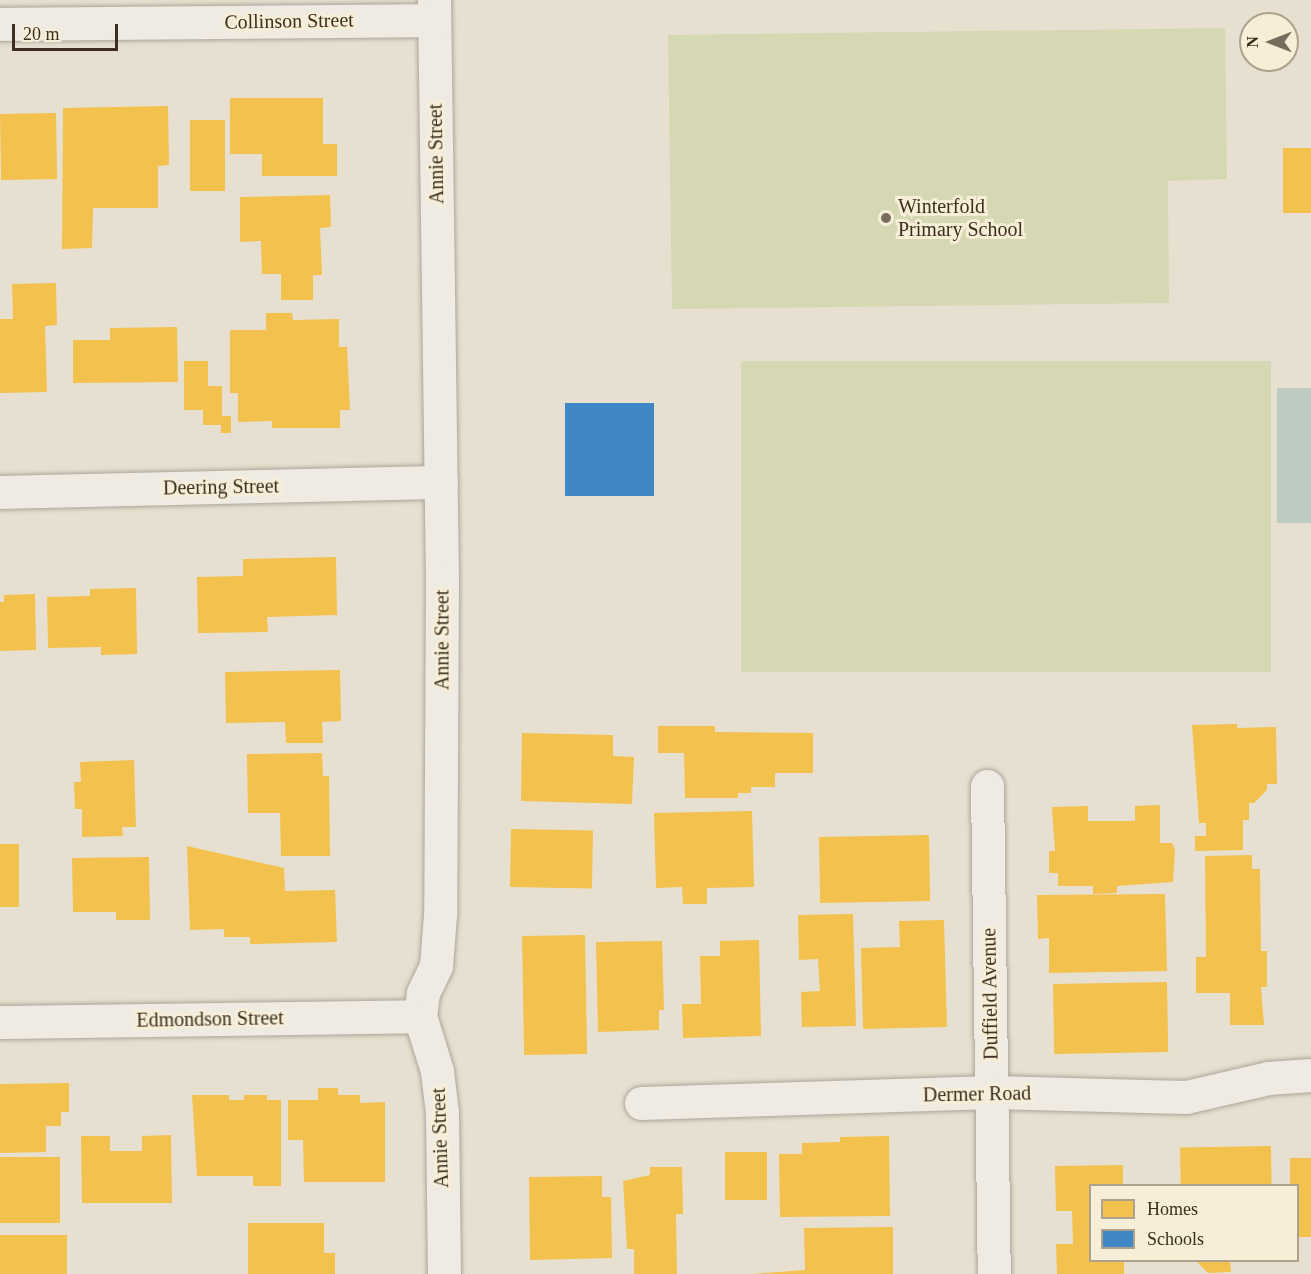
<!DOCTYPE html>
<style>
body{margin:0}
#map{position:relative;width:1311px;height:1274px;overflow:hidden;background:#e7e0d1;font-family:"Times New Roman",serif}
div>[style]{position:absolute}
.green>*{inset:0;background:#d6d7b3;transform-origin:0 0}
.water>*{inset:0;background:#bcccc2;transform-origin:0 0}
.homes>*{inset:0;background:#f2c14e;transform-origin:0 0}
.schools>*{inset:0;background:#3f88c5;transform-origin:0 0}
.roads{filter:drop-shadow(0 0 2px #ada599) drop-shadow(0 0 2px #ada599)}
.street>*{height:33px;margin:-16.5px;padding:0 16.5px;transform-origin:16.5px;border-radius:16.5px;background:#efebe3}
.dots>*{width:16px;height:16px;translate:-50% -50%;box-sizing:border-box;border:3px solid #f7eed8;border-radius:50%}
span{translate:-50% -50%;white-space:nowrap;text-align:center;line-height:1.15;-webkit-text-stroke:6px #f7eed8;paint-order:stroke}
.street-label{font-size:20px;color:#3d2e20}
.poi-label{font-size:20px;color:#3d2e20}
.left{translate:0 -50%;text-align:left}
.legend{position:absolute;left:1089px;top:1184px;width:210px;height:78px;box-sizing:border-box;background:#f7eed8;border:2px solid #ada18e;margin:0;padding:8px 10px;list-style:none;font-size:18px;color:#3d2e20}
.legend li{display:flex;align-items:center;gap:12px;height:30px}
.legend b{width:30px;border:2px solid #ada18e}
.north{position:absolute;left:1239px;top:12px;width:60px;height:60px;box-sizing:border-box;background:#f7eed8;border:2px solid #ada18e;border-radius:50%;rotate:270deg;font-size:16px;font-weight:700;line-height:24px;text-align:center;color:#3d2e20}
.north::after{content:'';display:block;margin:auto;width:21px;height:27px;background:#786c5e;clip-path:polygon(50% 0,100% 100%,50% 72%,0 100%)}
.scale{position:absolute;left:12px;top:24px;width:106px;height:27px;box-sizing:border-box;border:3px solid #3d2e20;border-top:0;padding-left:8px;font-size:18px;line-height:21px;white-space:nowrap;color:#3d2e20;-webkit-text-stroke:4px #f7eed8;paint-order:stroke}
</style>
<div id="map">
<div class="green">
<div style="clip-path:polygon(1225px 28px,1227px 179px,1168px 181px,1169px 303px,672px 309px,668px 35px)"></div>
<div style="left:1271px;top:361px;width:311px;height:530px;rotate:90deg"></div>
</div>
<div class="water">
<div style="left:1277px;top:388px;width:34px;height:135px"></div>
</div>
<div class="homes">
<div style="clip-path:polygon(230px 98px,323px 98px,323px 144px,337px 144px,337px 176px,262px 176px,262px 154px,230px 154px)"></div>
<div style="clip-path:polygon(168px 106px,169px 165px,158px 166px,158px 208px,93px 208px,92px 248px,62px 249px,63px 108px)"></div>
<div style="left:56px;top:113px;width:66px;height:56px;rotate:89deg"></div>
<div style="left:190px;top:120px;width:35px;height:71px"></div>
<div style="left:1283px;top:148px;width:28px;height:65px"></div>
<div style="clip-path:polygon(330px 195px,331px 227px,320px 228px,322px 275px,313px 275px,313px 300px,281px 300px,281px 274px,262px 274px,261px 241px,240px 242px,240px 197px)"></div>
<div style="clip-path:polygon(56px 283px,57px 325px,45px 326px,47px 392px,0 393px,0 319px,13px 319px,12px 284px)"></div>
<div style="clip-path:polygon(266px 313px,292px 313px,293px 320px,339px 319px,339px 347px,347px 347px,350px 410px,340px 410px,340px 428px,272px 428px,272px 421px,238px 422px,238px 393px,230px 393px,230px 330px,266px 330px)"></div>
<div style="clip-path:polygon(177px 327px,178px 382px,73px 383px,73px 340px,110px 340px,110px 328px)"></div>
<div style="clip-path:polygon(184px 361px,208px 361px,208px 386px,222px 386px,222px 416px,231px 416px,231px 433px,221px 433px,221px 425px,203px 425px,203px 410px,184px 410px)"></div>
<div style="clip-path:polygon(336px 557px,337px 615px,267px 617px,268px 632px,198px 633px,197px 577px,243px 576px,243px 559px)"></div>
<div style="clip-path:polygon(136px 588px,137px 654px,101px 655px,101px 647px,48px 648px,47px 597px,90px 596px,90px 589px)"></div>
<div style="clip-path:polygon(35px 594px,36px 650px,0 651px,0 602px,4px 602px,4px 595px)"></div>
<div style="clip-path:polygon(340px 670px,341px 721px,322px 722px,323px 743px,286px 743px,285px 722px,226px 723px,225px 672px)"></div>
<div style="clip-path:polygon(1237px 724px,1237px 728px,1276px 727px,1277px 784px,1267px 784px,1267px 790px,1254px 803px,1249px 803px,1249px 820px,1243px 820px,1243px 850px,1195px 851px,1195px 836px,1206px 836px,1206px 823px,1199px 823px,1192px 725px)"></div>
<div style="clip-path:polygon(658px 726px,715px 726px,715px 732px,813px 733px,813px 773px,775px 773px,775px 787px,751px 787px,751px 793px,738px 793px,738px 798px,685px 798px,684px 753px,658px 753px)"></div>
<div style="clip-path:polygon(522px 733px,613px 735px,613px 756px,634px 757px,632px 804px,521px 801px)"></div>
<div style="clip-path:polygon(322px 753px,323px 776px,329px 776px,330px 856px,281px 856px,280px 813px,248px 813px,247px 754px)"></div>
<div style="clip-path:polygon(134px 760px,136px 827px,122px 827px,123px 836px,82px 837px,82px 809px,75px 809px,74px 782px,81px 782px,80px 762px)"></div>
<div style="clip-path:polygon(1160px 805px,1160px 843px,1172px 843px,1175px 850px,1173px 882px,1117px 886px,1117px 893px,1093px 894px,1093px 886px,1058px 886px,1058px 873px,1049px 873px,1049px 851px,1055px 851px,1052px 807px,1088px 806px,1088px 821px,1135px 821px,1135px 806px)"></div>
<div style="clip-path:polygon(752px 811px,754px 887px,707px 888px,707px 904px,683px 904px,682px 887px,656px 888px,654px 813px)"></div>
<div style="left:511px;top:829px;width:82px;height:58px;rotate:1deg"></div>
<div style="left:929px;top:835px;width:66px;height:110px;rotate:89deg"></div>
<div style="left:0;top:844px;width:19px;height:63px"></div>
<div style="clip-path:polygon(187px 846px,284px 868px,285px 891px,335px 890px,337px 942px,250px 944px,250px 937px,224px 937px,224px 929px,190px 930px)"></div>
<div style="clip-path:polygon(1252px 855px,1252px 869px,1260px 869px,1261px 951px,1267px 951px,1267px 987px,1261px 987px,1264px 1025px,1230px 1025px,1230px 993px,1196px 993px,1196px 957px,1206px 957px,1205px 856px)"></div>
<div style="clip-path:polygon(149px 857px,150px 920px,116px 920px,116px 912px,73px 912px,72px 858px)"></div>
<div style="clip-path:polygon(1165px 894px,1167px 971px,1049px 973px,1049px 938px,1038px 939px,1037px 895px)"></div>
<div style="clip-path:polygon(853px 914px,856px 1026px,802px 1027px,801px 992px,820px 991px,818px 959px,799px 960px,798px 915px)"></div>
<div style="clip-path:polygon(944px 920px,947px 1027px,863px 1029px,861px 948px,900px 947px,899px 921px)"></div>
<div style="left:585px;top:935px;width:119px;height:63px;rotate:89deg"></div>
<div style="clip-path:polygon(759px 940px,761px 1036px,683px 1038px,682px 1004px,701px 1004px,700px 956px,720px 956px,720px 941px)"></div>
<div style="clip-path:polygon(662px 941px,664px 1010px,659px 1010px,659px 1030px,598px 1032px,596px 942px)"></div>
<div style="left:1167px;top:982px;width:70px;height:114px;rotate:89deg"></div>
<div style="clip-path:polygon(69px 1083px,69px 1112px,61px 1112px,61px 1126px,46px 1126px,46px 1152px,0 1153px,0 1084px)"></div>
<div style="clip-path:polygon(318px 1088px,338px 1088px,338px 1095px,360px 1095px,360px 1103px,385px 1102px,385px 1182px,304px 1182px,303px 1140px,288px 1140px,288px 1100px,318px 1100px)"></div>
<div style="clip-path:polygon(192px 1095px,229px 1095px,229px 1100px,244px 1100px,244px 1095px,267px 1095px,267px 1100px,281px 1100px,281px 1186px,253px 1186px,253px 1176px,197px 1176px)"></div>
<div style="clip-path:polygon(171px 1135px,172px 1203px,82px 1203px,81px 1136px,110px 1136px,110px 1151px,142px 1151px,142px 1136px)"></div>
<div style="clip-path:polygon(889px 1136px,890px 1216px,780px 1217px,779px 1154px,802px 1154px,802px 1143px,840px 1142px,840px 1137px)"></div>
<div style="left:1271px;top:1146px;width:40px;height:91px;rotate:89deg"></div>
<div style="left:767px;top:1152px;width:48px;height:42px;rotate:90deg"></div>
<div style="left:60px;top:1157px;width:66px;height:60px;rotate:90deg"></div>
<div style="clip-path:polygon(1290px 1158px,1311px 1158px,1311px 1237px,1298px 1237px,1298px 1186px,1290px 1186px)"></div>
<div style="clip-path:polygon(1123px 1165px,1123px 1186px,1090px 1186px,1090px 1260px,1124px 1260px,1124px 1274px,1057px 1274px,1056px 1244px,1073px 1244px,1072px 1211px,1056px 1211px,1055px 1166px)"></div>
<div style="clip-path:polygon(650px 1167px,682px 1167px,683px 1214px,676px 1214px,677px 1274px,634px 1274px,634px 1249px,627px 1249px,623px 1181px,650px 1175px)"></div>
<div style="clip-path:polygon(602px 1176px,602px 1197px,611px 1197px,612px 1258px,530px 1260px,529px 1177px)"></div>
<div style="clip-path:polygon(248px 1223px,324px 1223px,324px 1253px,335px 1253px,335px 1274px,248px 1274px)"></div>
<div style="clip-path:polygon(893px 1227px,893px 1274px,752px 1274px,805px 1270px,804px 1228px)"></div>
<div style="left:67px;top:1235px;width:39px;height:67px;rotate:90deg"></div>
<div style="clip-path:polygon(1195px 1260px,1230px 1260px,1231px 1272px,1208px 1273px)"></div>
</div>
<div class="schools">
<div style="left:565px;top:403px;width:89px;height:93px"></div>
</div>
<div class="roads">
<div class="street">
<div style="left:434px;top:0;width:580px;rotate:89.21deg"></div>
<div style="left:442px;top:580px;width:335px;rotate:90.3deg"></div>
<div style="left:440px;top:915px;width:51px;rotate:94.5deg"></div>
<div style="left:436px;top:966px;width:30px;rotate:116deg"></div>
<div style="left:423px;top:993px;width:23px;rotate:97deg"></div>
<div style="left:420px;top:1016px;width:58px;rotate:72.8deg"></div>
<div style="left:437px;top:1071px;width:42px;rotate:83.2deg"></div>
<div style="left:442px;top:1113px;width:161px;rotate:89.3deg"></div>
<div style="left:0;top:24px;width:434px;rotate:-0.5deg"></div>
<div style="left:0;top:492px;width:441px;rotate:-1.3deg"></div>
<div style="left:987px;top:786px;width:488px;rotate:89.2deg"></div>
<div style="left:0;top:1022px;width:420px;rotate:-0.8deg"></div>
<div style="left:641px;top:1103px;width:351px;rotate:-1.8deg"></div>
<div style="left:992px;top:1092px;width:194px;rotate:1.5deg"></div>
<div style="left:1186px;top:1097px;width:84px;rotate:-13deg"></div>
<div style="left:1268px;top:1078px;width:43px;rotate:-4deg"></div>
</div>
</div>
<div class="dots">
<div style="left:886px;top:218px;background:#786c5e"></div>
</div>
<div class="street-label">
<span style="left:289px;top:21px;rotate:-1deg">Collinson Street</span>
<span style="left:436px;top:154px;rotate:-91deg">Annie Street</span>
<span style="left:221px;top:487px;rotate:-1deg">Deering Street</span>
<span style="left:442px;top:640px;rotate:-90deg">Annie Street</span>
<span style="left:990px;top:994px;rotate:-91deg">Duffield Avenue</span>
<span style="left:210px;top:1019px;rotate:-1deg">Edmondson Street</span>
<span style="left:977px;top:1094px;rotate:-1deg">Dermer Road</span>
<span style="left:440px;top:1138px;rotate:-92deg">Annie Street</span>
</div>
<div class="poi-label">
<span class="left" style="left:898px;top:218px">Winterfold<br>Primary School</span>
</div>
<ul class="legend">
<li><b style="height:16px;background:#f2c14e"></b>Homes</li>
<li><b style="height:16px;background:#3f88c5"></b>Schools</li>
</ul>
<div class="north">N</div>
<div class="scale">20 m</div>
</div>
